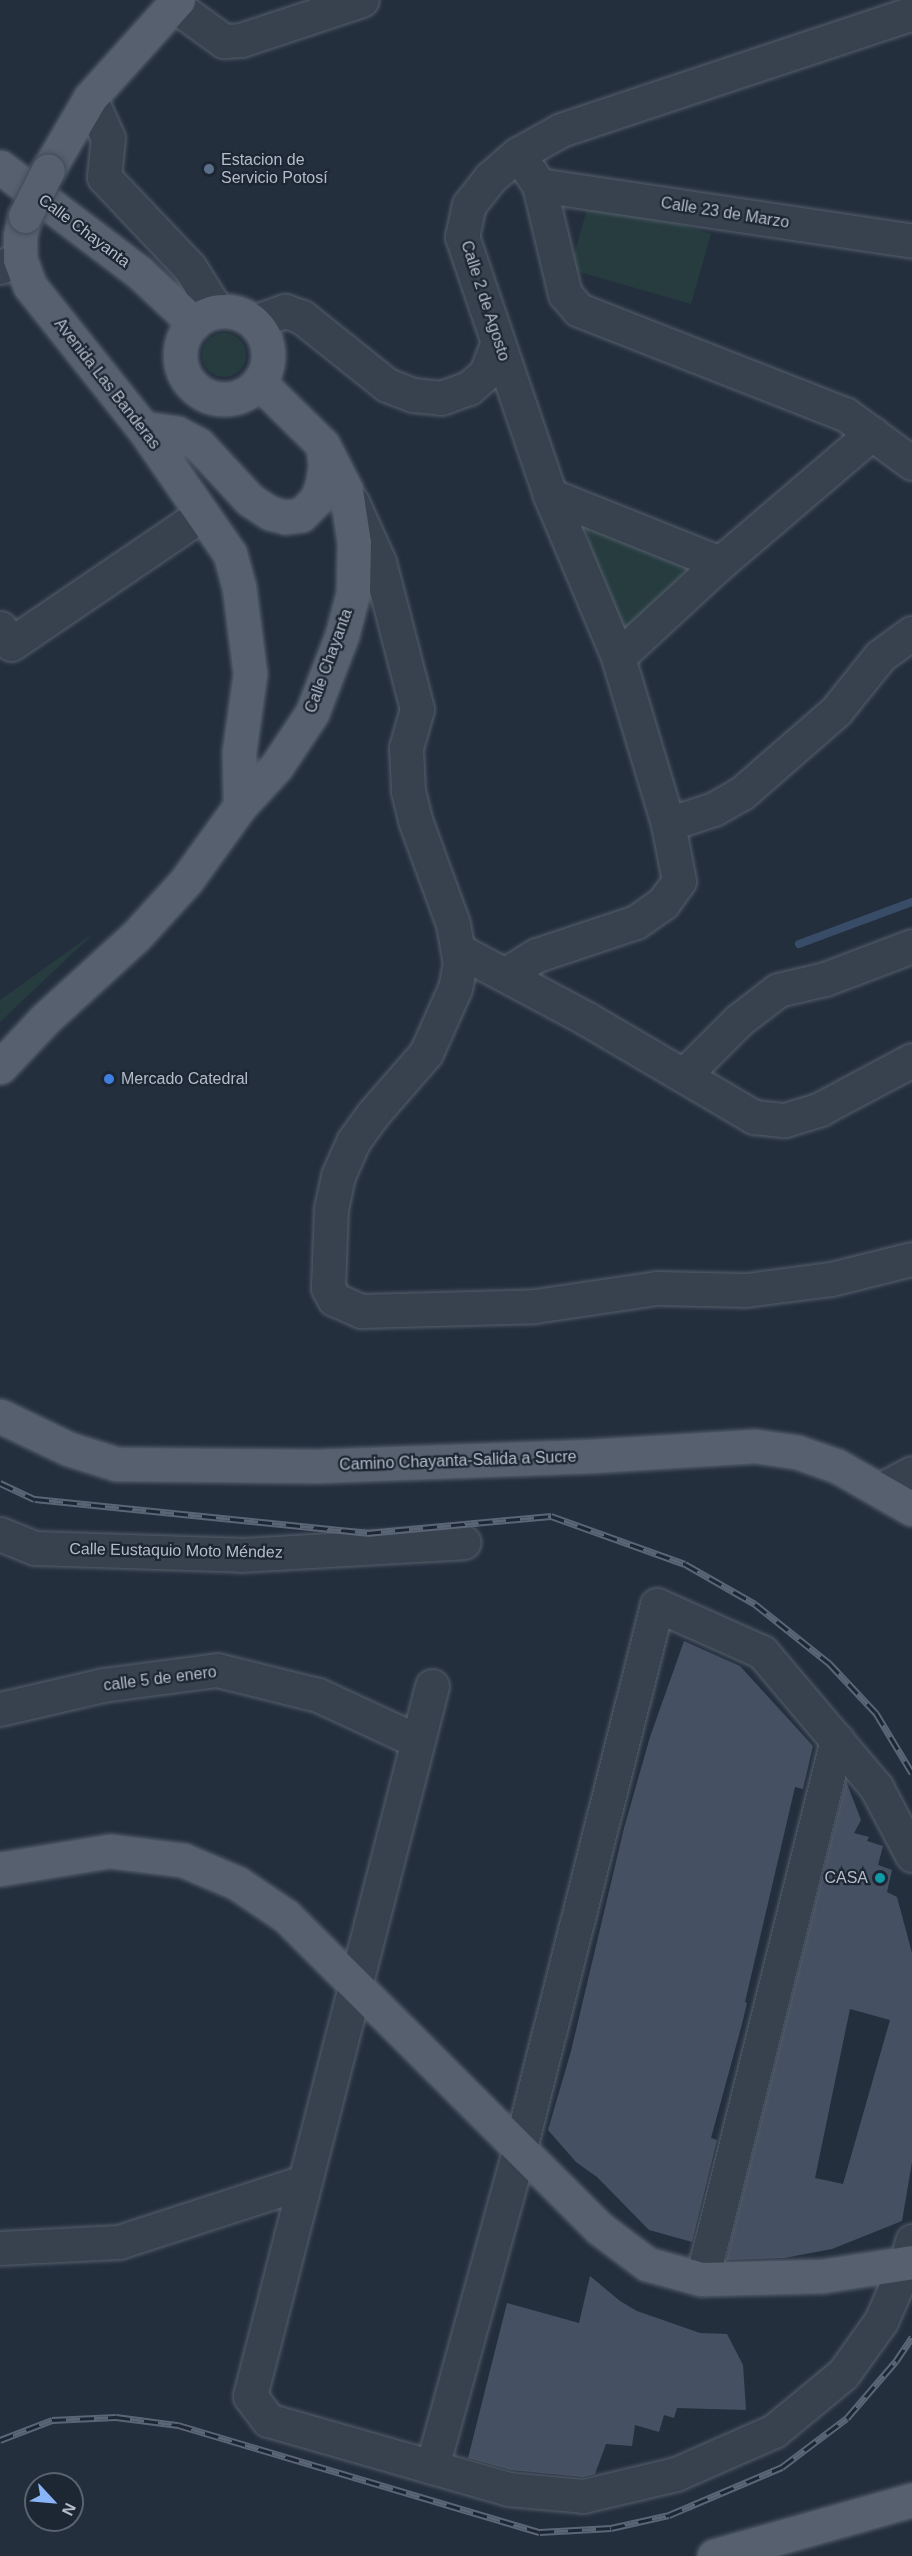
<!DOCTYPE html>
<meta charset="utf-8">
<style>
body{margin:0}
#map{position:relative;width:912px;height:2556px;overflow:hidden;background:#242f3e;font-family:Arial,sans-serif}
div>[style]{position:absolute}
.green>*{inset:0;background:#263c3f;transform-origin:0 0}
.round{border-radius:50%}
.stream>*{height:8px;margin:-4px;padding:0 4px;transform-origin:4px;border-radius:4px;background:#394c67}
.building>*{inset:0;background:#455162}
.roads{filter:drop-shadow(0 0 2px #565f6c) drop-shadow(0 0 2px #565f6c)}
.minor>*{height:33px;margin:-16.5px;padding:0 16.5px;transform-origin:16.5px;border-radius:16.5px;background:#38414e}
.major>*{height:33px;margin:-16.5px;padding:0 16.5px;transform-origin:16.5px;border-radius:16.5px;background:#56606e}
.major>.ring{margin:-16.5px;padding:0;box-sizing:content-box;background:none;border:33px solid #56606e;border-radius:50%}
.rail>*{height:7px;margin-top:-3.5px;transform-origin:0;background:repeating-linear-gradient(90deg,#1d2633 0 14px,#5a6575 0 28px);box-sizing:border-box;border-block:2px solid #5a6575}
.bridges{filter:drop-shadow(0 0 2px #414a57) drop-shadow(0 0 2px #414a57)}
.major-bridge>*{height:33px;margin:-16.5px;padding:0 16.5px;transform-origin:16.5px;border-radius:16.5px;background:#56606e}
.dots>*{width:16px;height:16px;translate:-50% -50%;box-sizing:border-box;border:3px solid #1d2633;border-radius:50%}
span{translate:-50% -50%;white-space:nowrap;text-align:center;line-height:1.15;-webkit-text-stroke:4.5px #1d2633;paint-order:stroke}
.poi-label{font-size:16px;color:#b4bcc9}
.left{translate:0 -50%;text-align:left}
.right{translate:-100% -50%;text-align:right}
.street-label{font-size:16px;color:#b4bcc9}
.north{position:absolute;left:24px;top:2472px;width:60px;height:60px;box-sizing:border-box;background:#1d2633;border:2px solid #59626f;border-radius:50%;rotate:116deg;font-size:16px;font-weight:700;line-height:24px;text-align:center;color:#b4bcc9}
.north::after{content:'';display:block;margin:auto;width:21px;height:27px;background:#8ab4f8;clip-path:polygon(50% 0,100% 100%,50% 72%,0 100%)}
</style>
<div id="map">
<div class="green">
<div style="left:590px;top:199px;width:126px;height:73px;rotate:16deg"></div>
<div class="round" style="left:202px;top:333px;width:44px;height:44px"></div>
<div style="clip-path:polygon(581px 514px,687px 563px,688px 570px,627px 629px,615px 627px)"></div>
<div style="clip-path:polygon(95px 932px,0 1022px,0 1000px)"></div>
</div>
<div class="stream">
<div style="left:799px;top:944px;width:121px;rotate:-20.4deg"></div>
</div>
<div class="building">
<div style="clip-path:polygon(684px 1641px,740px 1666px,813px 1746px,803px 1789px,795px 1787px,745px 2002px,747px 2003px,742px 2024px,711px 2138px,717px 2140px,692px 2242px,649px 2230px,597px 2177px,576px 2162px,548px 2130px,571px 2051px,624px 1828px,650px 1737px)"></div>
<div style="clip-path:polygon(evenodd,846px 1781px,861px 1820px,854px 1833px,869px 1837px,867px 1841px,883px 1846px,878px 1865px,892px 1870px,887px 1892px,897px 1897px,912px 1953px,912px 2162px,902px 2221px,832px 2249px,784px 2258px,726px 2260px,846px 1781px,850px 2009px,890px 2020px,843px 2184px,815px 2178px,850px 2009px)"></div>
<div style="clip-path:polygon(590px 2276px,620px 2301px,637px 2311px,700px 2333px,727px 2334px,743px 2365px,746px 2410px,677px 2408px,674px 2418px,664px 2415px,659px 2432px,635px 2425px,632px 2446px,606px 2444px,595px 2474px,583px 2477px,511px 2470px,468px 2458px,507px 2303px,579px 2323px)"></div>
</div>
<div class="roads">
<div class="minor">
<div style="left:174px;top:5px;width:62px;rotate:35.8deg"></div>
<div style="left:224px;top:41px;width:17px;rotate:-3deg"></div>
<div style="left:241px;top:40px;width:127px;rotate:-18.3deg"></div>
<div style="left:90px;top:98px;width:44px;rotate:65.8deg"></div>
<div style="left:108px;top:138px;width:39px;rotate:96deg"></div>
<div style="left:104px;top:177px;width:125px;rotate:46.6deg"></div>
<div style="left:190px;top:268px;width:51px;rotate:57.9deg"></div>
<div style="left:518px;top:154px;width:37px;rotate:56deg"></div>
<div style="left:539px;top:185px;width:112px;rotate:76.6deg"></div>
<div style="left:565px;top:294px;width:21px;rotate:49deg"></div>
<div style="left:579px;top:310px;width:286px;rotate:21.4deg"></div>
<div style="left:845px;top:414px;width:83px;rotate:36.2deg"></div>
<div style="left:539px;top:185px;width:377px;rotate:8.5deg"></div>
<div style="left:0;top:267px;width:22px;rotate:-22deg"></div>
<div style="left:254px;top:322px;width:33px;rotate:-20deg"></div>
<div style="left:285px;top:311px;width:18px;rotate:19deg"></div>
<div style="left:302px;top:317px;width:109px;rotate:38.7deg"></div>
<div style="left:387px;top:385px;width:28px;rotate:21deg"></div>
<div style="left:413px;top:395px;width:28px;rotate:6deg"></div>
<div style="left:441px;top:398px;width:30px;rotate:-20deg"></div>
<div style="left:469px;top:388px;width:23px;rotate:-41deg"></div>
<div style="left:486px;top:373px;width:33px;rotate:-69deg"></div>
<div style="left:550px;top:495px;width:183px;rotate:21.8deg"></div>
<div style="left:352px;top:502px;width:66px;rotate:65.8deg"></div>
<div style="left:379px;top:562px;width:152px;rotate:75.5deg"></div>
<div style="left:417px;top:709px;width:41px;rotate:105.8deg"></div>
<div style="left:406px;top:748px;width:43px;rotate:87.3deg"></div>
<div style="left:408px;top:791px;width:30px;rotate:76deg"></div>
<div style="left:415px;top:820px;width:111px;rotate:69.9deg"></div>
<div style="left:453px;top:924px;width:40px;rotate:80deg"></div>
<div style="left:460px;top:963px;width:25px;rotate:101deg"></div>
<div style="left:455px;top:988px;width:71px;rotate:114deg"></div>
<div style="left:426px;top:1053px;width:81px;rotate:131deg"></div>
<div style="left:373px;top:1114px;width:34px;rotate:126deg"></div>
<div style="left:353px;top:1142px;width:37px;rotate:114deg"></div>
<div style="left:338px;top:1176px;width:34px;rotate:102deg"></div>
<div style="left:331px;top:1209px;width:79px;rotate:92.2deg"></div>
<div style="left:328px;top:1288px;width:13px;rotate:61deg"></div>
<div style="left:334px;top:1299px;width:30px;rotate:24deg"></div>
<div style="left:361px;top:1311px;width:174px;rotate:-1.6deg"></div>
<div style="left:535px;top:1306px;width:123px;rotate:-8.4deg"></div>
<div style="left:657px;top:1288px;width:89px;rotate:1.3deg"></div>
<div style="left:746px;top:1290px;width:86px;rotate:-7.4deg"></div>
<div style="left:831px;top:1279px;width:83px;rotate:-13.9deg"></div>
<div style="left:0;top:628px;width:19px;rotate:55deg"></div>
<div style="left:11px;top:644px;width:230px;rotate:-34.2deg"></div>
<div style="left:618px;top:657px;width:139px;rotate:-42.7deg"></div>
<div style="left:720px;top:563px;width:200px;rotate:-40.5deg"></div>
<div style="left:668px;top:824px;width:174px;rotate:-106.7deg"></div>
<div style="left:618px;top:657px;width:176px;rotate:-112.8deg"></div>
<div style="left:550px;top:495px;width:273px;rotate:-108.8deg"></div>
<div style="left:462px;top:237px;width:33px;rotate:-78deg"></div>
<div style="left:469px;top:205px;width:34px;rotate:-52deg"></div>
<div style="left:490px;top:178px;width:37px;rotate:-41deg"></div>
<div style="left:518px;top:154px;width:49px;rotate:-29.2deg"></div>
<div style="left:561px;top:130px;width:370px;rotate:-18.4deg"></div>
<div style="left:458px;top:950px;width:146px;rotate:28.1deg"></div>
<div style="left:587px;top:1019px;width:194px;rotate:30.4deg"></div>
<div style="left:754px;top:1117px;width:31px;rotate:6deg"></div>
<div style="left:785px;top:1120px;width:37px;rotate:-17deg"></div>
<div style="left:820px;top:1109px;width:104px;rotate:-28deg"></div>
<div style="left:506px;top:974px;width:36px;rotate:-32deg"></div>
<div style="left:537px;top:955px;width:104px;rotate:-18.4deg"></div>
<div style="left:636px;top:922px;width:33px;rotate:-35deg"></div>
<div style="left:663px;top:903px;width:27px;rotate:-54deg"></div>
<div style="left:679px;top:881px;width:58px;rotate:-100.9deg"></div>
<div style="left:668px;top:824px;width:48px;rotate:-18.1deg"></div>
<div style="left:714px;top:809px;width:32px;rotate:-30deg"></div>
<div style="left:742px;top:793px;width:125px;rotate:-41.1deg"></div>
<div style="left:836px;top:711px;width:70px;rotate:-51.3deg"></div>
<div style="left:880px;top:656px;width:39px;rotate:-36deg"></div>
<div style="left:684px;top:1075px;width:78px;rotate:-45deg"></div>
<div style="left:739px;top:1020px;width:49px;rotate:-37.6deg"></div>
<div style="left:778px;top:990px;width:48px;rotate:-13.2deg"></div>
<div style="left:825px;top:979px;width:93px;rotate:-20.8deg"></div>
<div style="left:880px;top:1490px;width:36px;rotate:-28deg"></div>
<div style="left:0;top:1534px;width:38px;rotate:22deg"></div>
<div style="left:35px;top:1548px;width:206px;rotate:1.9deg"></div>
<div style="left:241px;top:1555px;width:223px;rotate:-3.3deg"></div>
<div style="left:432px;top:1686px;width:733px;rotate:104.38deg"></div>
<div style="left:250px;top:2396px;width:30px;rotate:53deg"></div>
<div style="left:268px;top:2420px;width:250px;rotate:16deg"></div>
<div style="left:508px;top:2489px;width:75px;rotate:5.3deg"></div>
<div style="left:583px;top:2496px;width:96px;rotate:-13.3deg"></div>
<div style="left:676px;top:2474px;width:107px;rotate:-23.7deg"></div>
<div style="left:774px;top:2431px;width:89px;rotate:-39.6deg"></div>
<div style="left:843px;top:2374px;width:65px;rotate:-54.4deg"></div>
<div style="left:881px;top:2321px;width:62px;rotate:-66.3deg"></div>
<div style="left:906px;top:2264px;width:24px;rotate:-75deg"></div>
<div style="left:0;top:1709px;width:106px;rotate:-13.1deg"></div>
<div style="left:103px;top:1685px;width:115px;rotate:-7.5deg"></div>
<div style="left:217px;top:1670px;width:104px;rotate:13.9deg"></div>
<div style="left:318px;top:1695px;width:109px;rotate:24.9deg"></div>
<div style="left:0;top:2248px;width:119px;rotate:-2.9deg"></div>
<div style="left:119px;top:2242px;width:194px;rotate:-18deg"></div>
<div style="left:702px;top:2279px;width:556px;rotate:-75.94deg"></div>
<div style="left:432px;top:2467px;width:331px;rotate:-74.6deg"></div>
<div style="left:520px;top:2148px;width:560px;rotate:-75.84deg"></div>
<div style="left:657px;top:1605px;width:115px;rotate:24.1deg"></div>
<div style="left:762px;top:1652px;width:177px;rotate:49.8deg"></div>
<div style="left:876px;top:1787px;width:77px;rotate:62.1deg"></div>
</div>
<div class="major">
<div style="left:0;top:167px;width:176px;rotate:37.1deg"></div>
<div style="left:140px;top:273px;width:74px;rotate:42.8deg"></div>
<div style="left:48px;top:170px;width:83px;rotate:-59.7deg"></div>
<div style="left:90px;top:98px;width:132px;rotate:-48.1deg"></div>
<div style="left:25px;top:216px;width:21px;rotate:104deg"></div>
<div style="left:20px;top:236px;width:23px;rotate:90deg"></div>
<div style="left:20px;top:259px;width:29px;rotate:70deg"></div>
<div style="left:30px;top:286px;width:181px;rotate:51.5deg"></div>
<div style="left:143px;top:428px;width:153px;rotate:55.4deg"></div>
<div style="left:230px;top:554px;width:34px;rotate:75deg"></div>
<div style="left:239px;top:587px;width:88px;rotate:82.8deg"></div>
<div style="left:250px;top:674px;width:79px;rotate:98deg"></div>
<div style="left:239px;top:752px;width:54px;rotate:88.9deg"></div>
<div class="ring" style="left:180px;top:311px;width:55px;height:55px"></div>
<div style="left:143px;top:428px;width:34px;rotate:8deg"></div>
<div style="left:177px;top:433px;width:24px;rotate:28deg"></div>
<div style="left:198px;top:444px;width:76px;rotate:47.1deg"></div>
<div style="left:250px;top:500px;width:24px;rotate:33deg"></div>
<div style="left:270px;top:513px;width:16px;rotate:15deg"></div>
<div style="left:285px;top:517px;width:16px;rotate:-7deg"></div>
<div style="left:301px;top:515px;width:21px;rotate:-45deg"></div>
<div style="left:316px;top:500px;width:16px;rotate:-68deg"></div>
<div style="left:322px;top:485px;width:19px;rotate:-81deg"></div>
<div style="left:325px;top:466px;width:20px;rotate:-96deg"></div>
<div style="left:0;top:1067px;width:66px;rotate:-46.8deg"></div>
<div style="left:45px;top:1019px;width:123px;rotate:-42.4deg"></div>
<div style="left:136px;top:936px;width:74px;rotate:-47.7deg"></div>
<div style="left:186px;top:881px;width:92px;rotate:-54.2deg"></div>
<div style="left:240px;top:806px;width:53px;rotate:-47.3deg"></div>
<div style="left:276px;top:767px;width:65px;rotate:-56.3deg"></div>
<div style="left:312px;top:713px;width:84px;rotate:-69deg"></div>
<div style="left:342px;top:635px;width:43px;rotate:-75.3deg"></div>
<div style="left:353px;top:593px;width:50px;rotate:-88.9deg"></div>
<div style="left:354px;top:543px;width:54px;rotate:-98.6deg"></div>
<div style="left:346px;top:490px;width:51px;rotate:-117.1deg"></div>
<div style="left:323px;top:445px;width:90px;rotate:-135.5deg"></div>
<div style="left:0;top:1416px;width:76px;rotate:25.6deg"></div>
<div style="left:69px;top:1449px;width:50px;rotate:17.4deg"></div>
<div style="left:117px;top:1464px;width:199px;rotate:0.6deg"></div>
<div style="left:316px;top:1466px;width:275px;rotate:-2.1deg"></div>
<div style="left:591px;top:1456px;width:164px;rotate:-3.5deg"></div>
<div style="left:755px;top:1446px;width:42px;rotate:8.1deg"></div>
<div style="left:797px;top:1452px;width:42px;rotate:19.3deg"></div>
<div style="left:837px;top:1466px;width:86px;rotate:29.8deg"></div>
<div style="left:0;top:1869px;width:111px;rotate:-9.3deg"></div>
<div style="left:110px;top:1851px;width:74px;rotate:7deg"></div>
<div style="left:183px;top:1860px;width:59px;rotate:23.1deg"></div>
<div style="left:237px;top:1883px;width:59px;rotate:34deg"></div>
<div style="left:286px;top:1916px;width:442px;rotate:44.9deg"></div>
<div style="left:599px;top:2228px;width:60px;rotate:36.9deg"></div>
<div style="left:647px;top:2264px;width:57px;rotate:15.3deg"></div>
<div style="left:702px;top:2279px;width:120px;rotate:-1.4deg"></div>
<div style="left:822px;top:2276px;width:91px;rotate:-8.8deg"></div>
<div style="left:714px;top:2556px;width:206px;rotate:-15.8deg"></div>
</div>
</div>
<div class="rail">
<div style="left:0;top:1483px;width:38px;rotate:25deg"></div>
<div style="left:35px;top:1499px;width:334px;rotate:5.8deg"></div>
<div style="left:367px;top:1533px;width:185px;rotate:-5.3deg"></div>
<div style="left:551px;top:1516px;width:142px;rotate:19.7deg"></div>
<div style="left:685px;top:1564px;width:81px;rotate:29.7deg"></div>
<div style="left:755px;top:1604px;width:95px;rotate:38.6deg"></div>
<div style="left:829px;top:1663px;width:69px;rotate:46.8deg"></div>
<div style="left:876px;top:1713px;width:70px;rotate:59deg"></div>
<div style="left:0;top:2440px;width:56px;rotate:-21deg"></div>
<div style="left:52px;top:2420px;width:64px;rotate:-2.7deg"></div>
<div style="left:116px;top:2417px;width:63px;rotate:7.4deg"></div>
<div style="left:178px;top:2425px;width:377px;rotate:16.5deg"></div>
<div style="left:540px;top:2532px;width:71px;rotate:-3.2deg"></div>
<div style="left:611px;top:2528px;width:59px;rotate:-12.6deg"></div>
<div style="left:669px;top:2515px;width:123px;rotate:-23deg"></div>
<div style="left:782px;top:2467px;width:81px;rotate:-37deg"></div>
<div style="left:847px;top:2418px;width:75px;rotate:-49.3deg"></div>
<div style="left:896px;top:2361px;width:29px;rotate:-56deg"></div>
</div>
<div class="bridges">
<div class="major-bridge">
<div style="left:25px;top:216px;width:51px;rotate:-63.4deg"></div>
</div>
</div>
<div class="dots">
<div style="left:209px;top:169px;background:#5c6f8a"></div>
<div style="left:109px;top:1079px;background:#3f7fe0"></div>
<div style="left:880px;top:1878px;background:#0f9aa8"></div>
</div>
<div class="poi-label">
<span class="left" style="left:221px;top:169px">Estacion de<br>Servicio Potosí</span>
<span class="left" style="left:121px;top:1079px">Mercado Catedral</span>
<span class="right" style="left:868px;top:1878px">CASA</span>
</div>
<div class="street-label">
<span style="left:725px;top:213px;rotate:9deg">Calle 23 de Marzo</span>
<span style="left:84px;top:231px;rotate:37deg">Calle Chayanta</span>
<span style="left:485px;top:301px;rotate:72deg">Calle 2 de Agosto</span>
<span style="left:107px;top:384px;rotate:52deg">Avenida Las Banderas</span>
<span style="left:329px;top:661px;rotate:-70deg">Calle Chayanta</span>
<span style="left:458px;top:1461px;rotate:-2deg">Camino Chayanta-Salida a Sucre</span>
<span style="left:176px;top:1551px;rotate:1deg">Calle Eustaquio Moto Méndez</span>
<span style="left:160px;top:1679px;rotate:-7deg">calle 5 de enero</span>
</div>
<div class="north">N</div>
</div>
